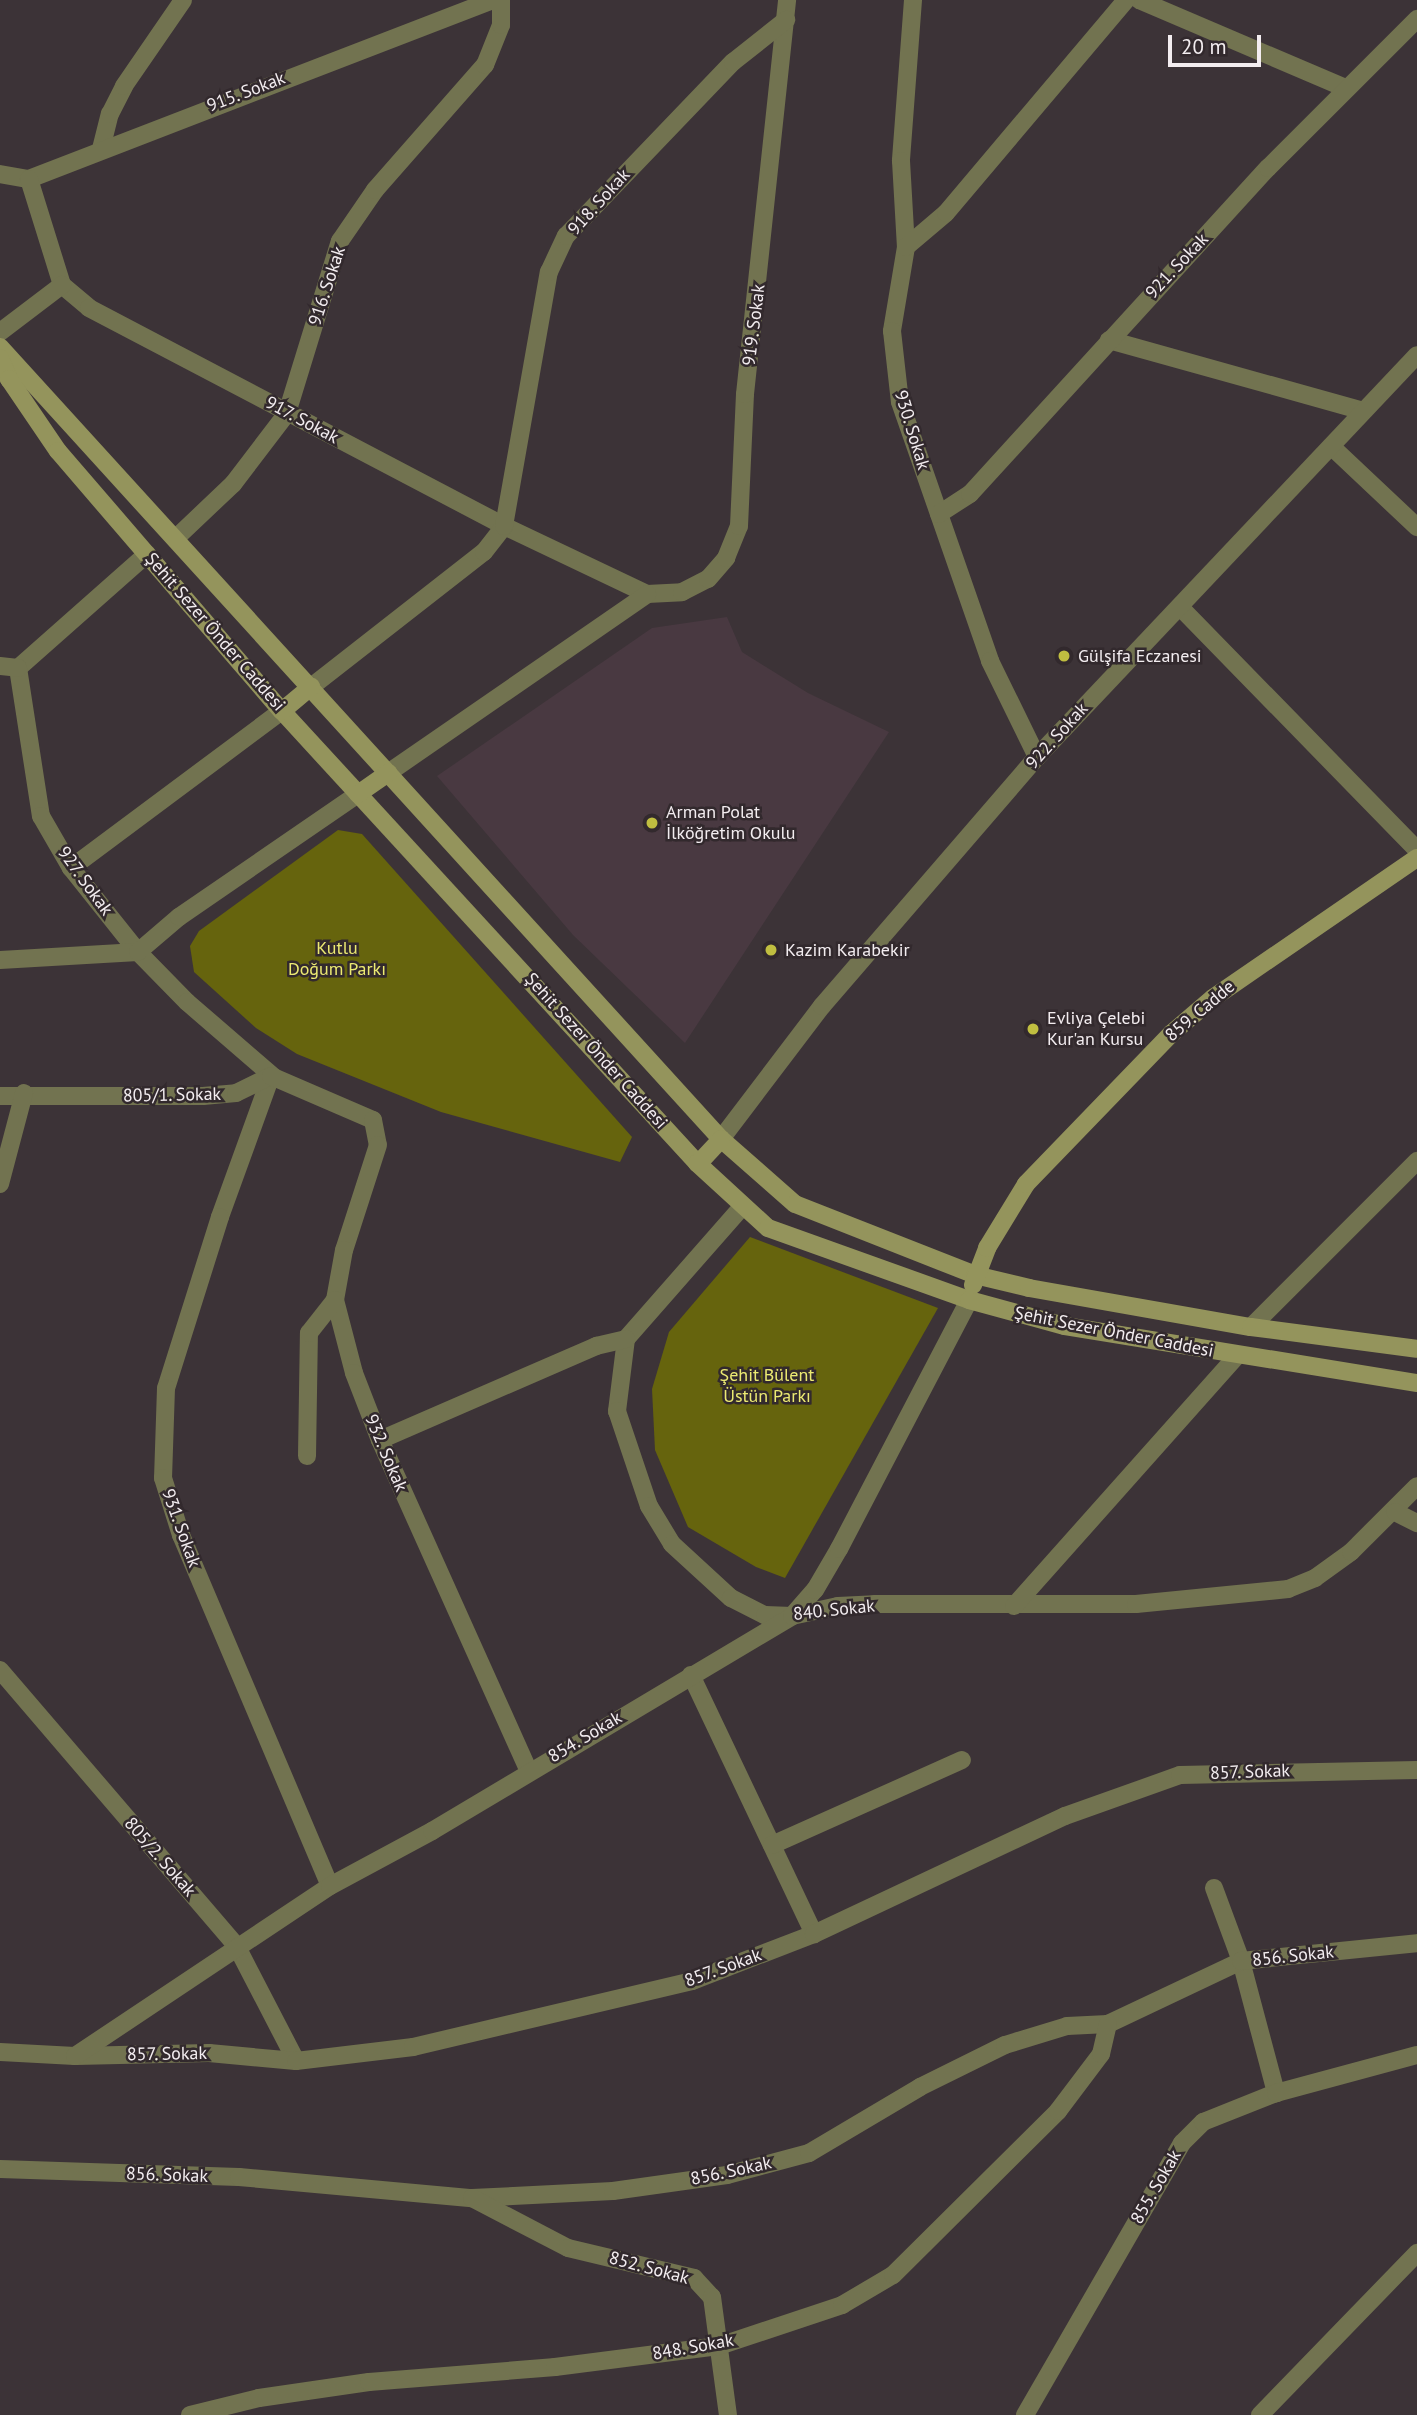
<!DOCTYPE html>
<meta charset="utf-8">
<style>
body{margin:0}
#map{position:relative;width:1417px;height:2415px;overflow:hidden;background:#3c3337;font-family:"PT Sans",sans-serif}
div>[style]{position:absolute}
.built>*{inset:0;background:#493941}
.green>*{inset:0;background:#66640d}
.street>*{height:18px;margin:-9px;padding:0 9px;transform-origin:9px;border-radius:9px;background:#727350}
.secondary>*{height:18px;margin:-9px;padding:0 9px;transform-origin:9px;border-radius:9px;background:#94945c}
.dots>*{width:19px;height:19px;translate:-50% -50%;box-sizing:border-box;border:4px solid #32292d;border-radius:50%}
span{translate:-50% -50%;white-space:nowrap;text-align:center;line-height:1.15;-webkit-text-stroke:5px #32292d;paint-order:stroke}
.street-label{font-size:18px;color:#f3edf0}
.poi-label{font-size:18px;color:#f3edf0}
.left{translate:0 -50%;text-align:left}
.park-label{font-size:18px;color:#ecea72}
.scale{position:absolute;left:1168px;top:35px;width:93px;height:32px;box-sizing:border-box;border:4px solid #f3edf0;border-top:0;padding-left:9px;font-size:21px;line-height:24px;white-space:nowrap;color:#f3edf0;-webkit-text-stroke:5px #32292d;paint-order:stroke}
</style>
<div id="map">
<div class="built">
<div style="clip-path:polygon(727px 617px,742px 652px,808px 693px,889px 732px,685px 1043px,573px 935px,437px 776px,652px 628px)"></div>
</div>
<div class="green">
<div style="clip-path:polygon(338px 830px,362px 834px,632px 1137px,620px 1162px,441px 1112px,297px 1054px,256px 1028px,194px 972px,190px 946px,199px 931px)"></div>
<div style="clip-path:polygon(750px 1237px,938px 1308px,785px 1578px,756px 1567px,688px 1527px,655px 1450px,652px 1389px,669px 1332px)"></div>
</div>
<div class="street">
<div style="left:913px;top:0;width:161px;rotate:94.3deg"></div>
<div style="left:901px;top:161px;width:86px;rotate:86.7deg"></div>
<div style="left:906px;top:247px;width:85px;rotate:99.5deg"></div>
<div style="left:892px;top:331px;width:71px;rotate:83.6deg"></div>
<div style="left:900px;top:402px;width:274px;rotate:70.8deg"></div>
<div style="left:990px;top:661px;width:107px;rotate:63.9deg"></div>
<div style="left:1139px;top:0;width:224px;rotate:23.1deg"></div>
<div style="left:101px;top:149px;width:36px;rotate:-76deg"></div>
<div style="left:110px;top:114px;width:31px;rotate:-63deg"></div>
<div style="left:124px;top:86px;width:104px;rotate:-55.5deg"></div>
<div style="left:0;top:174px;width:29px;rotate:10deg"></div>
<div style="left:29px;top:179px;width:497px;rotate:-21.1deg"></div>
<div style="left:29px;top:179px;width:111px;rotate:72.7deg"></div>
<div style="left:62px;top:285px;width:35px;rotate:40deg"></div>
<div style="left:89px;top:308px;width:469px;rotate:27.7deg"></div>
<div style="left:504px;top:526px;width:158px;rotate:25.4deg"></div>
<div style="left:906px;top:247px;width:52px;rotate:-40.4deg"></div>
<div style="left:946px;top:213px;width:279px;rotate:-49.8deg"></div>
<div style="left:0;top:332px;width:78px;rotate:-37.2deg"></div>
<div style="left:1109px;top:340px;width:264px;rotate:15.6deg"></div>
<div style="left:1332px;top:447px;width:117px;rotate:43.3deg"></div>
<div style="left:939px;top:514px;width:37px;rotate:-33deg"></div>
<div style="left:970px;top:494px;width:442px;rotate:-47.6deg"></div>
<div style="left:1268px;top:168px;width:211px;rotate:-45deg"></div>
<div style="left:176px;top:538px;width:79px;rotate:-43.5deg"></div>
<div style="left:233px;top:484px;width:89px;rotate:-52.7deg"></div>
<div style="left:287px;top:413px;width:180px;rotate:-72.9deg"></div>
<div style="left:340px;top:241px;width:62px;rotate:-55.5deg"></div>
<div style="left:375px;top:190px;width:167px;rotate:-48.7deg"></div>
<div style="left:485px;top:65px;width:43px;rotate:-68.2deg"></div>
<div style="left:501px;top:25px;width:25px;rotate:-90deg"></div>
<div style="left:147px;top:554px;width:172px;rotate:138.5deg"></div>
<div style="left:18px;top:668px;width:150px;rotate:81.2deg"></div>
<div style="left:41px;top:816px;width:60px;rotate:60deg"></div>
<div style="left:71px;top:868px;width:107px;rotate:51.4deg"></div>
<div style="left:138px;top:952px;width:70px;rotate:45.6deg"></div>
<div style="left:187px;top:1002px;width:116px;rotate:40.8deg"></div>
<div style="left:647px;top:594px;width:35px;rotate:-3deg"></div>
<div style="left:682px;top:592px;width:29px;rotate:-27deg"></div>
<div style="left:708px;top:579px;width:28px;rotate:-49deg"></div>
<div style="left:726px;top:558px;width:35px;rotate:-68deg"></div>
<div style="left:739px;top:526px;width:132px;rotate:-87.4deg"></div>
<div style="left:745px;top:394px;width:396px;rotate:-83.9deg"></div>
<div style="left:1180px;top:607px;width:339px;rotate:45.7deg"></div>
<div style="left:0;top:666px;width:18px;rotate:6deg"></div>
<div style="left:311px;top:687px;width:219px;rotate:-38deg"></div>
<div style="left:484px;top:552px;width:33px;rotate:-52deg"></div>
<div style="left:504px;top:526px;width:258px;rotate:-80deg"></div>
<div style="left:549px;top:272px;width:40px;rotate:-65deg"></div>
<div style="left:566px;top:236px;width:241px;rotate:-46.2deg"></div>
<div style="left:733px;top:62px;width:68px;rotate:-38.4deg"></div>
<div style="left:388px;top:773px;width:315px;rotate:-34.6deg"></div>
<div style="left:71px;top:868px;width:263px;rotate:-36.7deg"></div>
<div style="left:0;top:960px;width:138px;rotate:-3.3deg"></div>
<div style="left:138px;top:952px;width:54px;rotate:-40.5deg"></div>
<div style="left:179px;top:917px;width:217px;rotate:-34.5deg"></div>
<div style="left:271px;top:1076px;width:150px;rotate:109.9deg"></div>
<div style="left:220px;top:1217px;width:179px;rotate:107.5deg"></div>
<div style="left:166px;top:1388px;width:90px;rotate:91.9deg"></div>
<div style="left:163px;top:1478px;width:60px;rotate:72.5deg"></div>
<div style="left:181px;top:1535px;width:381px;rotate:67deg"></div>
<div style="left:0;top:1096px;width:203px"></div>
<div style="left:203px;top:1096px;width:33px;rotate:-5deg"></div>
<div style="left:236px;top:1093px;width:39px;rotate:-26deg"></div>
<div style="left:271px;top:1076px;width:111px;rotate:23.3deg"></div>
<div style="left:373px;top:1120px;width:25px;rotate:79deg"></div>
<div style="left:378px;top:1145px;width:110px;rotate:107.9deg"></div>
<div style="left:344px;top:1250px;width:51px;rotate:100.2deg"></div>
<div style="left:335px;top:1300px;width:75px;rotate:75.4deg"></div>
<div style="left:354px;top:1373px;width:72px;rotate:68.8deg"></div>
<div style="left:380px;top:1440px;width:363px;rotate:65.8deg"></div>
<div style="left:721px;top:1139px;width:167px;rotate:-52.8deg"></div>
<div style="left:822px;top:1006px;width:329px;rotate:-49.2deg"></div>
<div style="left:1037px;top:757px;width:553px;rotate:-46.61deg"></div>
<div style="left:0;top:1184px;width:94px;rotate:-75.2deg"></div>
<div style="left:741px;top:1208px;width:174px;rotate:131.3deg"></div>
<div style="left:626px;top:1339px;width:73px;rotate:97.1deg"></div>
<div style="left:617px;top:1411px;width:100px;rotate:71.4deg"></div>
<div style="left:649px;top:1506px;width:44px;rotate:58.8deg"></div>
<div style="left:672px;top:1544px;width:80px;rotate:42.5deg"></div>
<div style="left:731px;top:1598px;width:38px;rotate:27deg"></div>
<div style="left:765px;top:1615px;width:27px;rotate:2deg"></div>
<div style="left:792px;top:1616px;width:47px;rotate:-12.3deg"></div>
<div style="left:838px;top:1606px;width:36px;rotate:-3deg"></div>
<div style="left:874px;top:1604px;width:262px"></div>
<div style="left:1136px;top:1604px;width:153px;rotate:-5.6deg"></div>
<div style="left:1288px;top:1589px;width:29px;rotate:-22deg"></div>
<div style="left:1315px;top:1578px;width:44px;rotate:-35.8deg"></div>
<div style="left:1351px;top:1552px;width:93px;rotate:-45deg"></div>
<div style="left:1251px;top:1327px;width:235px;rotate:-45deg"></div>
<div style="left:380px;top:1440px;width:236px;rotate:-23.5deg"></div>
<div style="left:596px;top:1346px;width:31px;rotate:-13deg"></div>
<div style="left:307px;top:1456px;width:123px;rotate:-89.1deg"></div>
<div style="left:309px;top:1333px;width:42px;rotate:-51.8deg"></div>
<div style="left:1395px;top:1512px;width:25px;rotate:27deg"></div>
<div style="left:1014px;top:1606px;width:335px;rotate:-48.3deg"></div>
<div style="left:0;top:1670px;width:365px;rotate:49.4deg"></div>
<div style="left:237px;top:1947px;width:128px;rotate:62.6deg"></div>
<div style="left:691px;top:1675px;width:287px;rotate:64.6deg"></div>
<div style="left:772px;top:1845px;width:208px;rotate:-24.1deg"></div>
<div style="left:1214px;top:1888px;width:78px;rotate:69.7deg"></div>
<div style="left:1241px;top:1961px;width:137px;rotate:75.1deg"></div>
<div style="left:0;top:2052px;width:75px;rotate:3.1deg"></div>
<div style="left:75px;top:2056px;width:134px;rotate:-1.3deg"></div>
<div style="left:209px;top:2053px;width:87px;rotate:5.3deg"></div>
<div style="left:296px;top:2061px;width:118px;rotate:-6.8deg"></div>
<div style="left:413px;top:2047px;width:287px;rotate:-13.3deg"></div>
<div style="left:692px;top:1981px;width:131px;rotate:-21.1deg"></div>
<div style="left:814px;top:1934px;width:277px;rotate:-25.2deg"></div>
<div style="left:1065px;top:1816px;width:122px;rotate:-19.6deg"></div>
<div style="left:1180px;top:1775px;width:237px;rotate:-1.2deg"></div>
<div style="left:75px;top:2056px;width:306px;rotate:-33.7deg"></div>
<div style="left:330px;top:1886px;width:116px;rotate:-28.3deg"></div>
<div style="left:432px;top:1831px;width:419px;rotate:-30.8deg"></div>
<div style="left:792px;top:1616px;width:35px;rotate:-49deg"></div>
<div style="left:815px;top:1590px;width:48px;rotate:-59.7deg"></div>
<div style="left:839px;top:1549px;width:281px;rotate:-62.4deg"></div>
<div style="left:0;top:2169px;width:239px;rotate:1.9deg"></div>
<div style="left:239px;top:2177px;width:234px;rotate:5.2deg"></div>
<div style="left:472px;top:2198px;width:141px;rotate:-2.8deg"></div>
<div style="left:613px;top:2191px;width:115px;rotate:-8deg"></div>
<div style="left:727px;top:2175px;width:85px;rotate:-15deg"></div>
<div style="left:809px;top:2153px;width:129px;rotate:-30.7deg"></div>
<div style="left:920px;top:2087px;width:95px;rotate:-26.3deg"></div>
<div style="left:1005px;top:2045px;width:65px;rotate:-17deg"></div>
<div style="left:1067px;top:2026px;width:41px;rotate:-2.8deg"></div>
<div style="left:1108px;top:2024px;width:147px;rotate:-25.3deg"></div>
<div style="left:1241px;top:1961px;width:177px;rotate:-5.8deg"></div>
<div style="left:472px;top:2198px;width:108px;rotate:27.5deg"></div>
<div style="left:568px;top:2248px;width:130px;rotate:13.4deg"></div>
<div style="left:694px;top:2278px;width:26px;rotate:47deg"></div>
<div style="left:712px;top:2297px;width:119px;rotate:82.3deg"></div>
<div style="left:190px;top:2415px;width:71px;rotate:-13.8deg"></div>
<div style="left:259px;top:2398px;width:111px;rotate:-8.3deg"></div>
<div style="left:369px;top:2382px;width:187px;rotate:-4.6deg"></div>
<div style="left:555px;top:2367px;width:165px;rotate:-7.3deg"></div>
<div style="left:719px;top:2346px;width:130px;rotate:-18.4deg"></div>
<div style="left:842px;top:2305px;width:59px;rotate:-30.5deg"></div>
<div style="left:893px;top:2275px;width:233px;rotate:-44.8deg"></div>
<div style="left:1058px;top:2111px;width:71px;rotate:-53deg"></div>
<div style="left:1101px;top:2054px;width:31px;rotate:-77deg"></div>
<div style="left:1025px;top:2415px;width:314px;rotate:-60deg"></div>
<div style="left:1182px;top:2143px;width:30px;rotate:-45deg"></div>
<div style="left:1203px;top:2122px;width:79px;rotate:-21.7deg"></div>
<div style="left:1276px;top:2093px;width:146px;rotate:-15.1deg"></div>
<div style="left:1260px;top:2415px;width:226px;rotate:-45.9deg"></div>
</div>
<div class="secondary">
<div style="left:0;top:347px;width:1071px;rotate:47.69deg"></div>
<div style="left:721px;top:1139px;width:98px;rotate:41.3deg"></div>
<div style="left:795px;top:1204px;width:193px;rotate:21.5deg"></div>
<div style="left:975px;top:1275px;width:56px;rotate:13.5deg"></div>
<div style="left:1029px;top:1288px;width:225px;rotate:10deg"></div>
<div style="left:1251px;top:1327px;width:167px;rotate:7.5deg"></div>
<div style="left:0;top:358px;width:23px;rotate:67deg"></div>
<div style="left:9px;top:379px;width:87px;rotate:55.8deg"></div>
<div style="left:58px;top:451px;width:343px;rotate:49.3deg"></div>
<div style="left:282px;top:711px;width:614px;rotate:47.44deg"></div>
<div style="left:697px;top:1163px;width:96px;rotate:42.5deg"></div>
<div style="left:768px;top:1228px;width:214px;rotate:19.7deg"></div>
<div style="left:969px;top:1300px;width:99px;rotate:15.2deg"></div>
<div style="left:1065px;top:1326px;width:357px;rotate:9.2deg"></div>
<div style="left:282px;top:711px;width:38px;rotate:-40deg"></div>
<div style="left:358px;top:794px;width:37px;rotate:-35deg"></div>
<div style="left:698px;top:1164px;width:34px;rotate:-47deg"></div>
<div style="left:973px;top:1285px;width:40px;rotate:-69deg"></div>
<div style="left:987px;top:1248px;width:75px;rotate:-58.6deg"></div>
<div style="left:1026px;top:1184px;width:210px;rotate:-46deg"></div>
<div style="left:1172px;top:1033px;width:54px;rotate:-40.5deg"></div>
<div style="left:1213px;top:998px;width:247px;rotate:-34.5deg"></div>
</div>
<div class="dots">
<div style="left:1064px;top:656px;background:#c0be40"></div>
<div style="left:652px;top:823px;background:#c0be40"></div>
<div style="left:771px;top:950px;background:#c0be40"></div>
<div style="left:1033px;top:1029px;background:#c0be40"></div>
</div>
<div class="street-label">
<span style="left:246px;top:92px;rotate:-21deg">915. Sokak</span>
<span style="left:599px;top:202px;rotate:-48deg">918. Sokak</span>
<span style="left:1177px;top:266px;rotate:-47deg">921. Sokak</span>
<span style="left:327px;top:286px;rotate:-72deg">916. Sokak</span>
<span style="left:754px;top:325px;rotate:-83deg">919. Sokak</span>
<span style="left:302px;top:420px;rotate:28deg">917. Sokak</span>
<span style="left:912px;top:430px;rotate:73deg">930. Sokak</span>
<span style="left:215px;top:632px;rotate:49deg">Şehit Sezer Önder Caddesi</span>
<span style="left:1057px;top:736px;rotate:-48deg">922. Sokak</span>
<span style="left:85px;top:881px;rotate:54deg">927. Sokak</span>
<span style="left:1200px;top:1011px;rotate:-40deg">859. Cadde</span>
<span style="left:596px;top:1051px;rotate:48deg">Şehit Sezer Önder Caddesi</span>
<span style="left:172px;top:1095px;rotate:-1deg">805/1. Sokak</span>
<span style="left:1114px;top:1332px;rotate:11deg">Şehit Sezer Önder Caddesi</span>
<span style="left:386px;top:1453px;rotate:67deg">932. Sokak</span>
<span style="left:181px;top:1528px;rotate:70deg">931. Sokak</span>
<span style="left:834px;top:1610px;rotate:-6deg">840. Sokak</span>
<span style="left:585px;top:1737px;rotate:-31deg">854. Sokak</span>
<span style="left:1250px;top:1772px;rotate:-2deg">857. Sokak</span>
<span style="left:160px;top:1857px;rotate:49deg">805/2. Sokak</span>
<span style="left:1293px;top:1956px;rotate:-6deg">856. Sokak</span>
<span style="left:723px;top:1968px;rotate:-20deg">857. Sokak</span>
<span style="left:167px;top:2054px;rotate:-1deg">857. Sokak</span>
<span style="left:731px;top:2171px;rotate:-12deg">856. Sokak</span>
<span style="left:167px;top:2175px;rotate:2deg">856. Sokak</span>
<span style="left:1156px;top:2187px;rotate:-60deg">855. Sokak</span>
<span style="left:649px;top:2268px;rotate:15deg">852. Sokak</span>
<span style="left:693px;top:2347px;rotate:-10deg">848. Sokak</span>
</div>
<div class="poi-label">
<span class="left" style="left:1078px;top:656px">Gülşifa Eczanesi</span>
<span class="left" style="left:666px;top:823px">Arman Polat<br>İlköğretim Okulu</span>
<span class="left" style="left:785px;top:950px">Kazim Karabekir</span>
<span class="left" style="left:1047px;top:1029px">Evliya Çelebi<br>Kur'an Kursu</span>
</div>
<div class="park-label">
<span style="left:337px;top:959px">Kutlu<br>Doğum Parkı</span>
<span style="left:767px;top:1386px">Şehit Bülent<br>Üstün Parkı</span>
</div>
<div class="scale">20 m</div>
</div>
